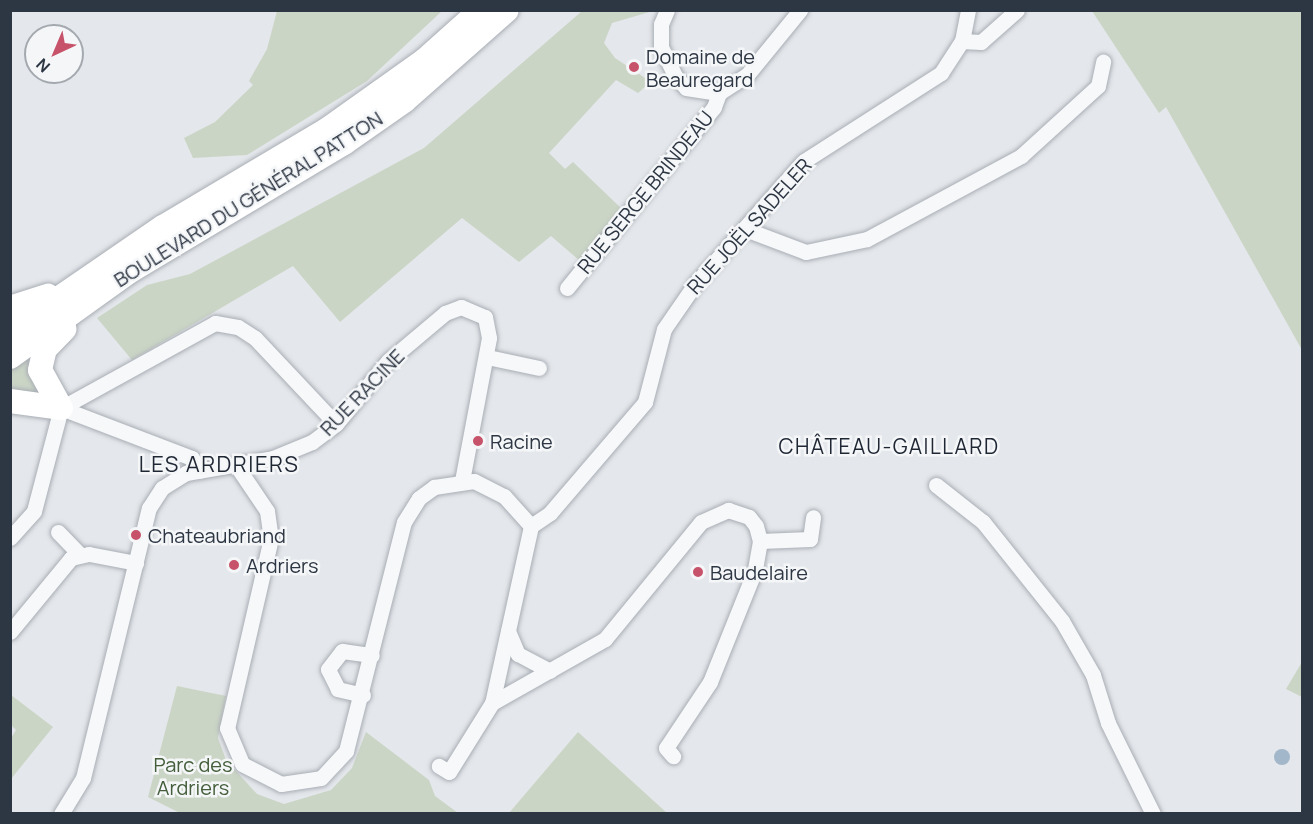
<!DOCTYPE html>
<meta charset="utf-8">
<style>
body{margin:0}
#map{position:relative;width:1313px;height:824px;overflow:hidden;background:#e4e7eb;font-family:Manrope,sans-serif}
div>[style]{position:absolute}
.green>*{inset:0;background:#cbd5c6}
.water>*{inset:0;background:#a2b7c9}
.round{border-radius:50%}
.roads{filter:drop-shadow(0 0 2px #a9aeb5) drop-shadow(0 0 2px #a9aeb5)}
.minor>*{height:15px;margin:-7.5px;padding:0 7.5px;transform-origin:7.5px;border-radius:7.5px;background:#f7f8fa}
.trunk>*{height:24px;margin:-12px;padding:0 12px;transform-origin:12px;border-radius:12px;background:#fff}
.dots>*{width:16px;height:16px;translate:-50% -50%;box-sizing:border-box;border:3px solid #f4f6f8;border-radius:50%}
span{translate:-50% -50%;white-space:nowrap;text-align:center;line-height:1.15;-webkit-text-stroke:5px #f4f6f8;paint-order:stroke}
.poi-label{font-size:20px;color:#2d3643}
.left{translate:0 -50%;text-align:left}
.street-label{font-size:20px;color:#2d3643}
.park-label{font-size:20px;color:#445e3b}
.neighbourhood-label{font-size:21px;color:#1f2734;letter-spacing:1.5px}
.quarter-label{font-size:22px;color:#1f2734;letter-spacing:1.5px}
.frame{position:absolute;inset:0;border:12px solid #2d3643;pointer-events:none}
.north{position:absolute;left:24px;top:24px;width:60px;height:60px;box-sizing:border-box;background:#f4f6f8;border:2px solid #a4a9b0;border-radius:50%;rotate:224deg;font-size:16px;font-weight:700;line-height:24px;text-align:center;color:#2d3643}
.north::after{content:'';display:block;margin:auto;width:21px;height:27px;background:#c7536b;clip-path:polygon(50% 0,100% 100%,50% 72%,0 100%)}
</style>
<div id="map">
<div class="green">
<div style="clip-path:polygon(277px 11px,442px 11px,367px 81px,247px 155px,193px 158px,184px 138px,215px 122px,253px 85px,249px 81px,267px 49px)"></div>
<div style="clip-path:polygon(582px 11px,653px 11px,612px 23px,604px 43px,615px 58px,648px 80px,646px 86px,638px 93px,616px 80px,549px 153px,565px 169px,573px 162px,623px 210px,580px 261px,551px 236px,519px 262px,462px 218px,340px 322px,293px 266px,132px 360px,97px 318px,147px 285px,190px 274px,424px 148px)"></div>
<div style="clip-path:polygon(1092px 11px,1302px 11px,1302px 350px,1166px 107px,1159px 113px)"></div>
<div style="clip-path:polygon(41px 342px,45px 397px,11px 394px,10px 369px)"></div>
<div style="clip-path:polygon(1302px 662px,1302px 697px,1286px 689px)"></div>
<div style="clip-path:polygon(177px 686px,226px 696px,218px 738px,226px 760px,257px 794px,284px 804px,331px 790px,352px 768px,366px 732px,429px 780px,435px 796px,458px 813px,180px 813px,148px 797px)"></div>
<div style="clip-path:polygon(11px 695px,53px 727px,11px 779px,11px 738px,16px 730px,11px 725px)"></div>
<div style="clip-path:polygon(578px 732px,667px 813px,509px 813px)"></div>
</div>
<div class="water">
<div class="round" style="left:1274px;top:749px;width:16px;height:16px"></div>
</div>
<div class="roads">
<div class="minor">
<div style="left:667px;top:10px;width:15px;rotate:113deg"></div>
<div style="left:661px;top:24px;width:23px;rotate:90deg"></div>
<div style="left:661px;top:47px;width:32px;rotate:64deg"></div>
<div style="left:675px;top:76px;width:16px;rotate:47deg"></div>
<div style="left:686px;top:88px;width:33px;rotate:9deg"></div>
<div style="left:719px;top:93px;width:33px;rotate:-33deg"></div>
<div style="left:747px;top:75px;width:84px;rotate:-50.8deg"></div>
<div style="left:962px;top:41px;width:19px;rotate:3deg"></div>
<div style="left:981px;top:42px;width:48px;rotate:-41.6deg"></div>
<div style="left:745px;top:229px;width:65px;rotate:20.7deg"></div>
<div style="left:806px;top:252px;width:62px;rotate:-12deg"></div>
<div style="left:867px;top:239px;width:175px;rotate:-28.3deg"></div>
<div style="left:1021px;top:156px;width:104px;rotate:-42.3deg"></div>
<div style="left:1098px;top:86px;width:25px;rotate:-78deg"></div>
<div style="left:567px;top:288px;width:233px;rotate:-50.9deg"></div>
<div style="left:714px;top:107px;width:15px;rotate:-70deg"></div>
<div style="left:487px;top:357px;width:53px;rotate:11.9deg"></div>
<div style="left:61px;top:408px;width:176px;rotate:-28.9deg"></div>
<div style="left:215px;top:323px;width:23px;rotate:10deg"></div>
<div style="left:238px;top:327px;width:20px;rotate:33deg"></div>
<div style="left:255px;top:338px;width:118px;rotate:46.7deg"></div>
<div style="left:61px;top:408px;width:140px;rotate:20.9deg"></div>
<div style="left:192px;top:458px;width:15px;rotate:58deg"></div>
<div style="left:236px;top:465px;width:55px;rotate:56deg"></div>
<div style="left:267px;top:511px;width:27px;rotate:82deg"></div>
<div style="left:271px;top:538px;width:195px;rotate:103deg"></div>
<div style="left:227px;top:728px;width:39px;rotate:67deg"></div>
<div style="left:242px;top:764px;width:44px;rotate:27.1deg"></div>
<div style="left:281px;top:784px;width:40px;rotate:-8.5deg"></div>
<div style="left:321px;top:778px;width:37px;rotate:-47deg"></div>
<div style="left:346px;top:751px;width:236px;rotate:-75.8deg"></div>
<div style="left:404px;top:522px;width:28px;rotate:-58deg"></div>
<div style="left:419px;top:498px;width:19px;rotate:-36deg"></div>
<div style="left:434px;top:487px;width:40px;rotate:-8.5deg"></div>
<div style="left:474px;top:481px;width:34px;rotate:27deg"></div>
<div style="left:504px;top:496px;width:40px;rotate:48deg"></div>
<div style="left:531px;top:526px;width:181px;rotate:102.4deg"></div>
<div style="left:492px;top:703px;width:81px;rotate:121.9deg"></div>
<div style="left:449px;top:772px;width:12px;rotate:-149deg"></div>
<div style="left:936px;top:485px;width:60px;rotate:38.2deg"></div>
<div style="left:983px;top:522px;width:127px;rotate:51.4deg"></div>
<div style="left:1062px;top:621px;width:62px;rotate:60.1deg"></div>
<div style="left:1093px;top:675px;width:50px;rotate:72.6deg"></div>
<div style="left:1108px;top:723px;width:102px;rotate:63.7deg"></div>
<div style="left:531px;top:526px;width:23px;rotate:-34deg"></div>
<div style="left:550px;top:513px;width:146px;rotate:-49.4deg"></div>
<div style="left:645px;top:402px;width:75px;rotate:-75.4deg"></div>
<div style="left:664px;top:329px;width:55px;rotate:-55.4deg"></div>
<div style="left:695px;top:284px;width:164px;rotate:-48.5deg"></div>
<div style="left:804px;top:161px;width:163px;rotate:-32.7deg"></div>
<div style="left:941px;top:73px;width:38px;rotate:-57deg"></div>
<div style="left:962px;top:41px;width:32px;rotate:-79deg"></div>
<div style="left:58px;top:532px;width:30px;rotate:46deg"></div>
<div style="left:10px;top:538px;width:36px;rotate:-48deg"></div>
<div style="left:34px;top:511px;width:106px;rotate:-75.3deg"></div>
<div style="left:760px;top:541px;width:50px;rotate:-2.3deg"></div>
<div style="left:810px;top:539px;width:22px;rotate:-82deg"></div>
<div style="left:508px;top:631px;width:25px;rotate:67deg"></div>
<div style="left:518px;top:654px;width:36px;rotate:28deg"></div>
<div style="left:10px;top:632px;width:96px;rotate:-50.5deg"></div>
<div style="left:71px;top:558px;width:18px;rotate:-13deg"></div>
<div style="left:89px;top:554px;width:48px;rotate:10.8deg"></div>
<div style="left:363px;top:695px;width:26px;rotate:-167deg"></div>
<div style="left:338px;top:689px;width:22px;rotate:-117deg"></div>
<div style="left:328px;top:669px;width:23px;rotate:-52deg"></div>
<div style="left:342px;top:651px;width:30px;rotate:8deg"></div>
<div style="left:492px;top:703px;width:130px;rotate:-29.5deg"></div>
<div style="left:605px;top:639px;width:151px;rotate:-50.6deg"></div>
<div style="left:701px;top:522px;width:30px;rotate:-24deg"></div>
<div style="left:728px;top:510px;width:22px;rotate:18deg"></div>
<div style="left:749px;top:517px;width:11px;rotate:52deg"></div>
<div style="left:756px;top:526px;width:16px;rotate:75deg"></div>
<div style="left:760px;top:541px;width:29px;rotate:100deg"></div>
<div style="left:755px;top:570px;width:121px;rotate:111.9deg"></div>
<div style="left:710px;top:682px;width:79px;rotate:123.7deg"></div>
<div style="left:666px;top:748px;width:11px;rotate:49deg"></div>
<div style="left:61px;top:814px;width:42px;rotate:-58.6deg"></div>
<div style="left:83px;top:778px;width:278px;rotate:-76.3deg"></div>
<div style="left:149px;top:508px;width:24px;rotate:-57deg"></div>
<div style="left:162px;top:488px;width:28px;rotate:-32deg"></div>
<div style="left:186px;top:473px;width:88px;rotate:-9.8deg"></div>
<div style="left:273px;top:458px;width:42px;rotate:-22.3deg"></div>
<div style="left:312px;top:442px;width:30px;rotate:-37deg"></div>
<div style="left:336px;top:424px;width:82px;rotate:-50.5deg"></div>
<div style="left:388px;top:361px;width:75px;rotate:-40.1deg"></div>
<div style="left:445px;top:313px;width:17px;rotate:-21deg"></div>
<div style="left:461px;top:307px;width:26px;rotate:23deg"></div>
<div style="left:485px;top:317px;width:21px;rotate:79deg"></div>
<div style="left:489px;top:338px;width:146px;rotate:100.7deg"></div>
</div>
<div class="trunk">
<div style="left:10px;top:308px;width:40px;rotate:-18deg"></div>
<div style="left:10px;top:332px;width:186px;rotate:-34.5deg"></div>
<div style="left:163px;top:227px;width:192px;rotate:-30.7deg"></div>
<div style="left:328px;top:129px;width:119px;rotate:-35.4deg"></div>
<div style="left:425px;top:60px;width:75px;rotate:-41.8deg"></div>
<div style="left:10px;top:357px;width:148px;rotate:-35.6deg"></div>
<div style="left:130px;top:271px;width:249px;rotate:-30.9deg"></div>
<div style="left:344px;top:143px;width:73px;rotate:-35deg"></div>
<div style="left:404px;top:101px;width:137px;rotate:-41.5deg"></div>
<div style="left:10px;top:401px;width:51px;rotate:7.8deg"></div>
<div style="left:61px;top:408px;width:43px;rotate:-118.9deg"></div>
<div style="left:40px;top:370px;width:22px;rotate:-77deg"></div>
<div style="left:45px;top:349px;width:28px;rotate:-46deg"></div>
</div>
</div>
<div class="dots">
<div style="left:634px;top:67px;background:#c7536b"></div>
<div style="left:478px;top:441px;background:#c7536b"></div>
<div style="left:136px;top:535px;background:#c7536b"></div>
<div style="left:234px;top:565px;background:#c7536b"></div>
<div style="left:698px;top:572px;background:#c7536b"></div>
</div>
<div class="poi-label">
<span class="left" style="left:646px;top:68px">Domaine de<br>Beauregard</span>
<span class="left" style="left:490px;top:441px">Racine</span>
<span class="left" style="left:148px;top:535px">Chateaubriand</span>
<span class="left" style="left:246px;top:565px">Ardriers</span>
<span class="left" style="left:710px;top:572px">Baudelaire</span>
</div>
<div class="street-label">
<span style="left:645px;top:192px;rotate:-51deg">RUE SERGE BRINDEAU</span>
<span style="left:248px;top:199px;rotate:-32deg">BOULEVARD DU GÉNÉRAL PATTON</span>
<span style="left:749px;top:226px;rotate:-48deg">RUE JOËL SADELER</span>
<span style="left:362px;top:392px;rotate:-46deg">RUE RACINE</span>
</div>
<div class="park-label">
<span style="left:193px;top:776px">Parc des<br>Ardriers</span>
</div>
<div class="neighbourhood-label">
<span style="left:889px;top:446px">CHÂTEAU-GAILLARD</span>
</div>
<div class="quarter-label">
<span style="left:219px;top:465px">LES ARDRIERS</span>
</div>
<div class="frame"></div>
<div class="north">N</div>
</div>
